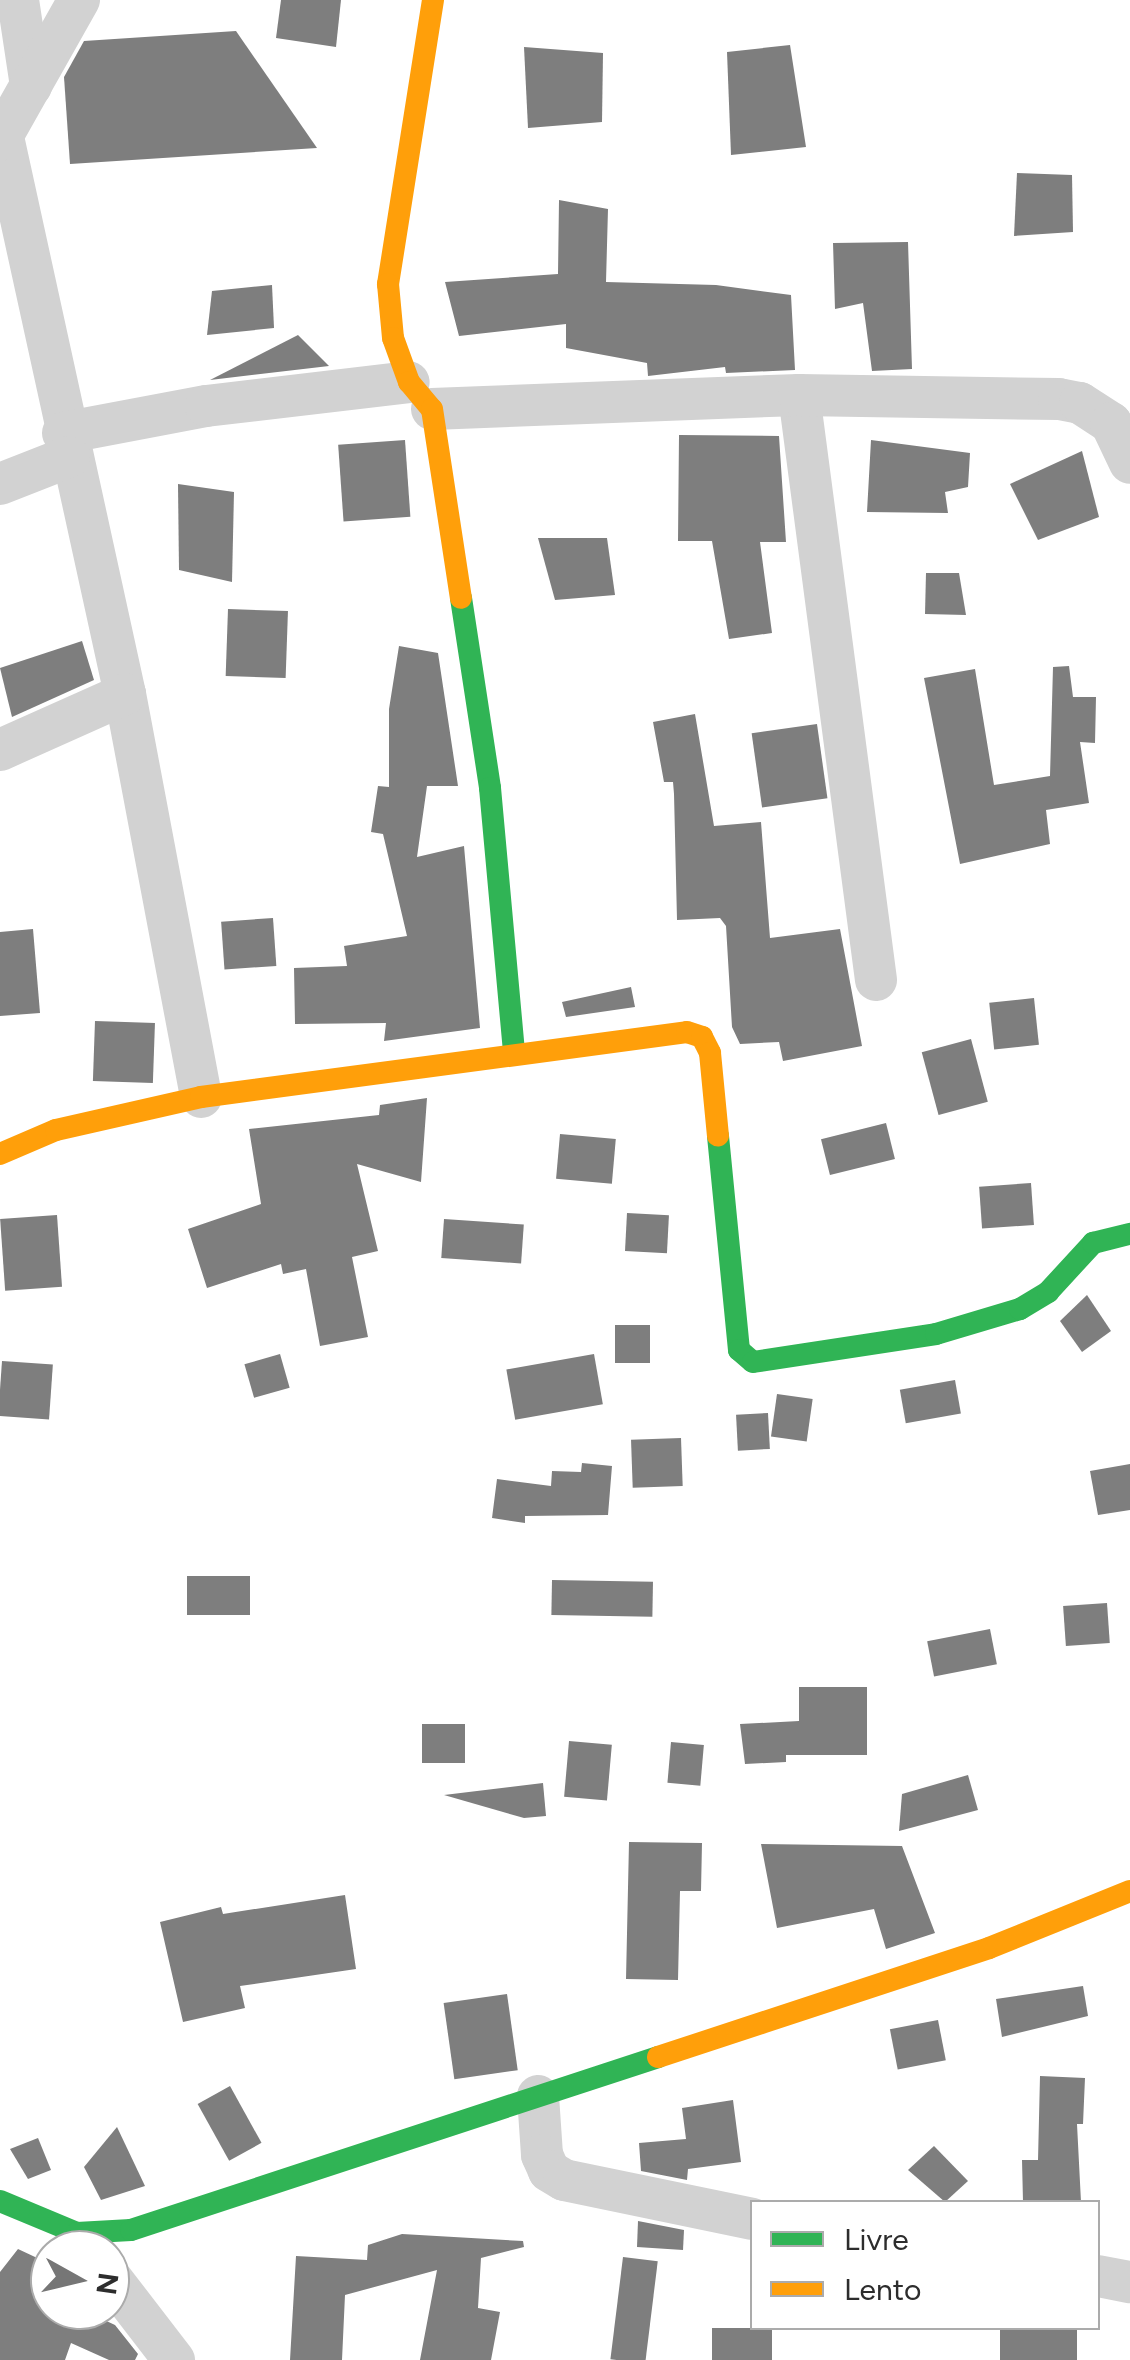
<!DOCTYPE html>
<style>
body{margin:0}
#map{position:relative;width:1130px;height:2360px;overflow:hidden;background:#fff;font-family:Figtree,sans-serif}
div>[style]{position:absolute}
.building>*{inset:0;background:#7e7e7e;transform-origin:0 0}
.street>*{height:42px;margin:-21px;padding:0 21px;transform-origin:21px;border-radius:21px;background:#d2d2d2}
.fast>*{height:22px;margin:-11px;padding:0 11px;transform-origin:11px;border-radius:11px;background:#30b455}
.slow>*{height:22px;margin:-11px;padding:0 11px;transform-origin:11px;border-radius:11px;background:#ff9f0a}
span{translate:-50% -50%;white-space:nowrap;text-align:center;line-height:1.15;-webkit-text-stroke:10px #fff;paint-order:stroke}
.legend{position:absolute;left:750px;top:2200px;width:350px;height:130px;box-sizing:border-box;background:#fff;border:2px solid #ababab;margin:0;padding:12px 18px;list-style:none;font-size:30px;color:#2d2d2d}
.legend li{display:flex;align-items:center;gap:20px;height:50px}
.legend b{width:50px;border:2px solid #ababab}
.north{position:absolute;left:30px;top:2230px;width:100px;height:100px;box-sizing:border-box;background:#fff;border:2px solid #ababab;border-radius:50%;rotate:98deg;font-size:28px;font-weight:700;line-height:40px;text-align:center;color:#2d2d2d}
.north::after{content:'';display:block;margin:auto;width:35px;height:45px;background:#767676;clip-path:polygon(50% 0,100% 100%,50% 72%,0 100%)}
</style>
<div id="map">
<div class="building">
<div style="clip-path:polygon(281px 0,341px 0,336px 47px,276px 38px)"></div>
<div style="clip-path:polygon(236px 31px,317px 148px,70px 164px,64px 77px,84px 41px)"></div>
<div style="clip-path:polygon(790px 45px,806px 147px,731px 155px,727px 52px)"></div>
<div style="clip-path:polygon(524px 47px,603px 53px,602px 122px,528px 128px)"></div>
<div style="clip-path:polygon(1017px 173px,1072px 175px,1073px 232px,1014px 236px)"></div>
<div style="clip-path:polygon(559px 200px,608px 209px,606px 282px,716px 285px,791px 295px,795px 370px,726px 373px,725px 367px,648px 376px,647px 363px,566px 348px,566px 324px,459px 336px,445px 282px,558px 274px)"></div>
<div style="clip-path:polygon(908px 242px,912px 369px,872px 371px,863px 303px,835px 309px,833px 243px)"></div>
<div style="clip-path:polygon(272px 285px,274px 328px,207px 335px,212px 291px)"></div>
<div style="clip-path:polygon(298px 335px,329px 366px,210px 380px)"></div>
<div style="clip-path:polygon(679px 435px,779px 436px,786px 542px,760px 542px,772px 633px,729px 639px,712px 541px,678px 541px)"></div>
<div style="left:405px;top:440px;width:77px;height:67px;rotate:86deg"></div>
<div style="clip-path:polygon(871px 440px,970px 453px,968px 487px,945px 492px,948px 513px,867px 512px)"></div>
<div style="clip-path:polygon(1082px 451px,1099px 517px,1038px 540px,1010px 484px)"></div>
<div style="clip-path:polygon(178px 484px,234px 492px,232px 582px,179px 570px)"></div>
<div style="clip-path:polygon(538px 538px,607px 538px,615px 595px,555px 600px)"></div>
<div style="clip-path:polygon(926px 573px,959px 573px,966px 615px,925px 614px)"></div>
<div style="left:228px;top:609px;width:60px;height:67px;rotate:2deg"></div>
<div style="clip-path:polygon(82px 641px,94px 680px,12px 717px,0 668px)"></div>
<div style="clip-path:polygon(399px 646px,438px 653px,458px 786px,427px 786px,417px 857px,464px 846px,480px 1028px,384px 1041px,386px 1023px,295px 1024px,294px 968px,347px 966px,344px 946px,407px 936px,383px 834px,371px 832px,378px 786px,389px 787px,389px 709px)"></div>
<div style="clip-path:polygon(1069px 666px,1073px 697px,1096px 697px,1095px 743px,1080px 742px,1089px 803px,1046px 810px,1050px 844px,960px 864px,924px 678px,975px 669px,994px 785px,1050px 776px,1053px 667px)"></div>
<div style="clip-path:polygon(695px 714px,714px 826px,761px 822px,770px 938px,840px 929px,862px 1046px,783px 1061px,779px 1042px,740px 1044px,732px 1027px,726px 926px,720px 918px,677px 920px,674px 794px,673px 782px,664px 782px,653px 722px)"></div>
<div style="left:817px;top:724px;width:75px;height:66px;rotate:82deg"></div>
<div style="left:273px;top:918px;width:48px;height:52px;rotate:86deg"></div>
<div style="clip-path:polygon(33px 929px,40px 1013px,0 1016px,0 932px)"></div>
<div style="clip-path:polygon(631px 987px,635px 1007px,566px 1017px,562px 1002px)"></div>
<div style="left:1034px;top:998px;width:47px;height:45px;rotate:84deg"></div>
<div style="left:95px;top:1021px;width:60px;height:60px;rotate:2deg"></div>
<div style="left:971px;top:1039px;width:65px;height:51px;rotate:75deg"></div>
<div style="clip-path:polygon(427px 1098px,421px 1182px,357px 1164px,378px 1251px,352px 1257px,368px 1337px,320px 1346px,306px 1269px,283px 1274px,281px 1264px,207px 1288px,188px 1229px,261px 1204px,249px 1129px,379px 1115px,380px 1105px)"></div>
<div style="left:886px;top:1123px;width:37px;height:67px;rotate:76deg"></div>
<div style="left:560px;top:1134px;width:56px;height:45px;rotate:5deg"></div>
<div style="left:1031px;top:1183px;width:42px;height:52px;rotate:86deg"></div>
<div style="left:627px;top:1213px;width:42px;height:38px;rotate:3deg"></div>
<div style="left:57px;top:1215px;width:72px;height:57px;rotate:86deg"></div>
<div style="left:444px;top:1219px;width:80px;height:39px;rotate:4deg"></div>
<div style="clip-path:polygon(1087px 1295px,1111px 1331px,1082px 1352px,1060px 1321px)"></div>
<div style="left:615px;top:1325px;width:35px;height:38px"></div>
<div style="left:280px;top:1354px;width:35px;height:37px;rotate:74deg"></div>
<div style="left:594px;top:1354px;width:51px;height:89px;rotate:80deg"></div>
<div style="left:2px;top:1361px;width:51px;height:55px;rotate:4deg"></div>
<div style="left:955px;top:1380px;width:34px;height:56px;rotate:80deg"></div>
<div style="left:777px;top:1394px;width:36px;height:43px;rotate:8deg"></div>
<div style="left:768px;top:1413px;width:36px;height:32px;rotate:87deg"></div>
<div style="left:681px;top:1438px;width:48px;height:50px;rotate:88deg"></div>
<div style="clip-path:polygon(582px 1463px,612px 1466px,608px 1515px,525px 1516px,525px 1523px,492px 1518px,497px 1479px,551px 1486px,552px 1471px,581px 1472px)"></div>
<div style="clip-path:polygon(1130px 1464px,1130px 1510px,1098px 1515px,1090px 1471px)"></div>
<div style="left:250px;top:1576px;width:39px;height:63px;rotate:90deg"></div>
<div style="left:552px;top:1580px;width:101px;height:35px;rotate:1deg"></div>
<div style="left:1107px;top:1603px;width:40px;height:44px;rotate:86deg"></div>
<div style="left:990px;top:1629px;width:36px;height:64px;rotate:79deg"></div>
<div style="clip-path:polygon(799px 1687px,867px 1687px,867px 1755px,786px 1755px,786px 1762px,745px 1764px,740px 1724px,799px 1721px)"></div>
<div style="left:422px;top:1724px;width:43px;height:39px"></div>
<div style="left:569px;top:1741px;width:43px;height:56px;rotate:5deg"></div>
<div style="left:671px;top:1742px;width:33px;height:41px;rotate:5deg"></div>
<div style="clip-path:polygon(968px 1775px,978px 1810px,899px 1831px,902px 1794px)"></div>
<div style="clip-path:polygon(543px 1783px,546px 1816px,524px 1818px,444px 1795px)"></div>
<div style="clip-path:polygon(629px 1842px,702px 1843px,701px 1891px,680px 1891px,678px 1980px,626px 1979px)"></div>
<div style="clip-path:polygon(761px 1844px,902px 1846px,935px 1933px,886px 1949px,874px 1909px,777px 1928px)"></div>
<div style="clip-path:polygon(345px 1895px,356px 1969px,240px 1986px,245px 2008px,183px 2022px,160px 1922px,221px 1907px,223px 1914px)"></div>
<div style="clip-path:polygon(1083px 1986px,1088px 2016px,1002px 2037px,996px 1999px)"></div>
<div style="left:507px;top:1994px;width:77px;height:64px;rotate:82deg"></div>
<div style="left:938px;top:2020px;width:41px;height:49px;rotate:79deg"></div>
<div style="clip-path:polygon(1040px 2076px,1085px 2078px,1083px 2124px,1077px 2124px,1081px 2202px,1023px 2202px,1022px 2160px,1038px 2160px)"></div>
<div style="left:230px;top:2086px;width:65px;height:37px;rotate:61deg"></div>
<div style="clip-path:polygon(733px 2100px,741px 2162px,688px 2169px,687px 2180px,641px 2171px,639px 2143px,686px 2139px,682px 2108px)"></div>
<div style="clip-path:polygon(117px 2127px,145px 2186px,101px 2200px,84px 2167px)"></div>
<div style="clip-path:polygon(38px 2138px,51px 2170px,28px 2179px,10px 2149px)"></div>
<div style="clip-path:polygon(934px 2146px,968px 2181px,945px 2202px,908px 2170px)"></div>
<div style="clip-path:polygon(638px 2221px,684px 2230px,683px 2250px,637px 2247px)"></div>
<div style="clip-path:polygon(402px 2234px,523px 2241px,524px 2247px,481px 2258px,478px 2308px,500px 2312px,491px 2360px,420px 2360px,437px 2270px,345px 2295px,342px 2360px,290px 2360px,296px 2256px,367px 2260px,368px 2245px)"></div>
<div style="clip-path:polygon(18px 2249px,50px 2264px,50px 2310px,102px 2310px,100px 2318px,115px 2325px,138px 2354px,135px 2360px,109px 2360px,71px 2343px,65px 2360px,0 2360px,0 2272px)"></div>
<div style="left:623px;top:2257px;width:35px;height:103px;rotate:7deg"></div>
<div style="left:712px;top:2328px;width:60px;height:32px"></div>
<div style="left:1000px;top:2328px;width:77px;height:32px"></div>
</div>
<div class="street">
<div style="left:18px;top:0;width:87px;rotate:81.4deg"></div>
<div style="left:3px;top:137px;width:570px;rotate:77.65deg"></div>
<div style="left:125px;top:694px;width:410px;rotate:79.3deg"></div>
<div style="left:0;top:140px;width:161px;rotate:-60.6deg"></div>
<div style="left:799px;top:395px;width:590px;rotate:82.5deg"></div>
<div style="left:432px;top:409px;width:367px;rotate:-2.2deg"></div>
<div style="left:799px;top:395px;width:260px;rotate:0.9deg"></div>
<div style="left:1059px;top:399px;width:21px;rotate:11deg"></div>
<div style="left:1080px;top:403px;width:37px;rotate:33deg"></div>
<div style="left:1111px;top:423px;width:44px;rotate:64.6deg"></div>
<div style="left:63px;top:433px;width:146px;rotate:-10.7deg"></div>
<div style="left:206px;top:406px;width:204px;rotate:-6.7deg"></div>
<div style="left:0;top:484px;width:74px;rotate:-21.4deg"></div>
<div style="left:0;top:750px;width:137px;rotate:-24.1deg"></div>
<div style="left:538px;top:2096px;width:59px;rotate:86.1deg"></div>
<div style="left:542px;top:2155px;width:17px;rotate:66deg"></div>
<div style="left:549px;top:2171px;width:17px;rotate:31deg"></div>
<div style="left:564px;top:2180px;width:192px;rotate:11.7deg"></div>
<div style="left:1098px;top:2276px;width:33px;rotate:11deg"></div>
<div style="left:110px;top:2277px;width:105px;rotate:52.4deg"></div>
</div>
<div class="fast">
<div style="left:461px;top:598px;width:192px;rotate:81.3deg"></div>
<div style="left:490px;top:788px;width:265px;rotate:84.8deg"></div>
<div style="left:718px;top:1136px;width:215px;rotate:84.4deg"></div>
<div style="left:739px;top:1350px;width:18px;rotate:41deg"></div>
<div style="left:753px;top:1362px;width:185px;rotate:-8.7deg"></div>
<div style="left:936px;top:1334px;width:88px;rotate:-16.6deg"></div>
<div style="left:1020px;top:1309px;width:33px;rotate:-31deg"></div>
<div style="left:1048px;top:1292px;width:67px;rotate:-47.4deg"></div>
<div style="left:1093px;top:1243px;width:38px;rotate:-14deg"></div>
<div style="left:0;top:2201px;width:83px;rotate:22.6deg"></div>
<div style="left:77px;top:2233px;width:54px;rotate:-3.2deg"></div>
<div style="left:131px;top:2230px;width:555px;rotate:-18.17deg"></div>
</div>
<div class="slow">
<div style="left:433px;top:0;width:288px;rotate:99deg"></div>
<div style="left:388px;top:284px;width:54px;rotate:84.7deg"></div>
<div style="left:393px;top:338px;width:47px;rotate:70deg"></div>
<div style="left:409px;top:382px;width:35px;rotate:50deg"></div>
<div style="left:432px;top:409px;width:191px;rotate:81.3deg"></div>
<div style="left:0;top:1154px;width:61px;rotate:-23.2deg"></div>
<div style="left:56px;top:1130px;width:149px;rotate:-12.8deg"></div>
<div style="left:201px;top:1097px;width:490px;rotate:-7.6deg"></div>
<div style="left:687px;top:1032px;width:16px;rotate:18deg"></div>
<div style="left:702px;top:1037px;width:18px;rotate:63deg"></div>
<div style="left:710px;top:1053px;width:83px;rotate:84.5deg"></div>
<div style="left:658px;top:2057px;width:348px;rotate:-18.2deg"></div>
<div style="left:989px;top:1948px;width:152px;rotate:-22deg"></div>
</div>
<ul class="legend">
<li><b style="height:12px;background:#30b455"></b>Livre</li>
<li><b style="height:12px;background:#ff9f0a"></b>Lento</li>
</ul>
<div class="north">N</div>
</div>
